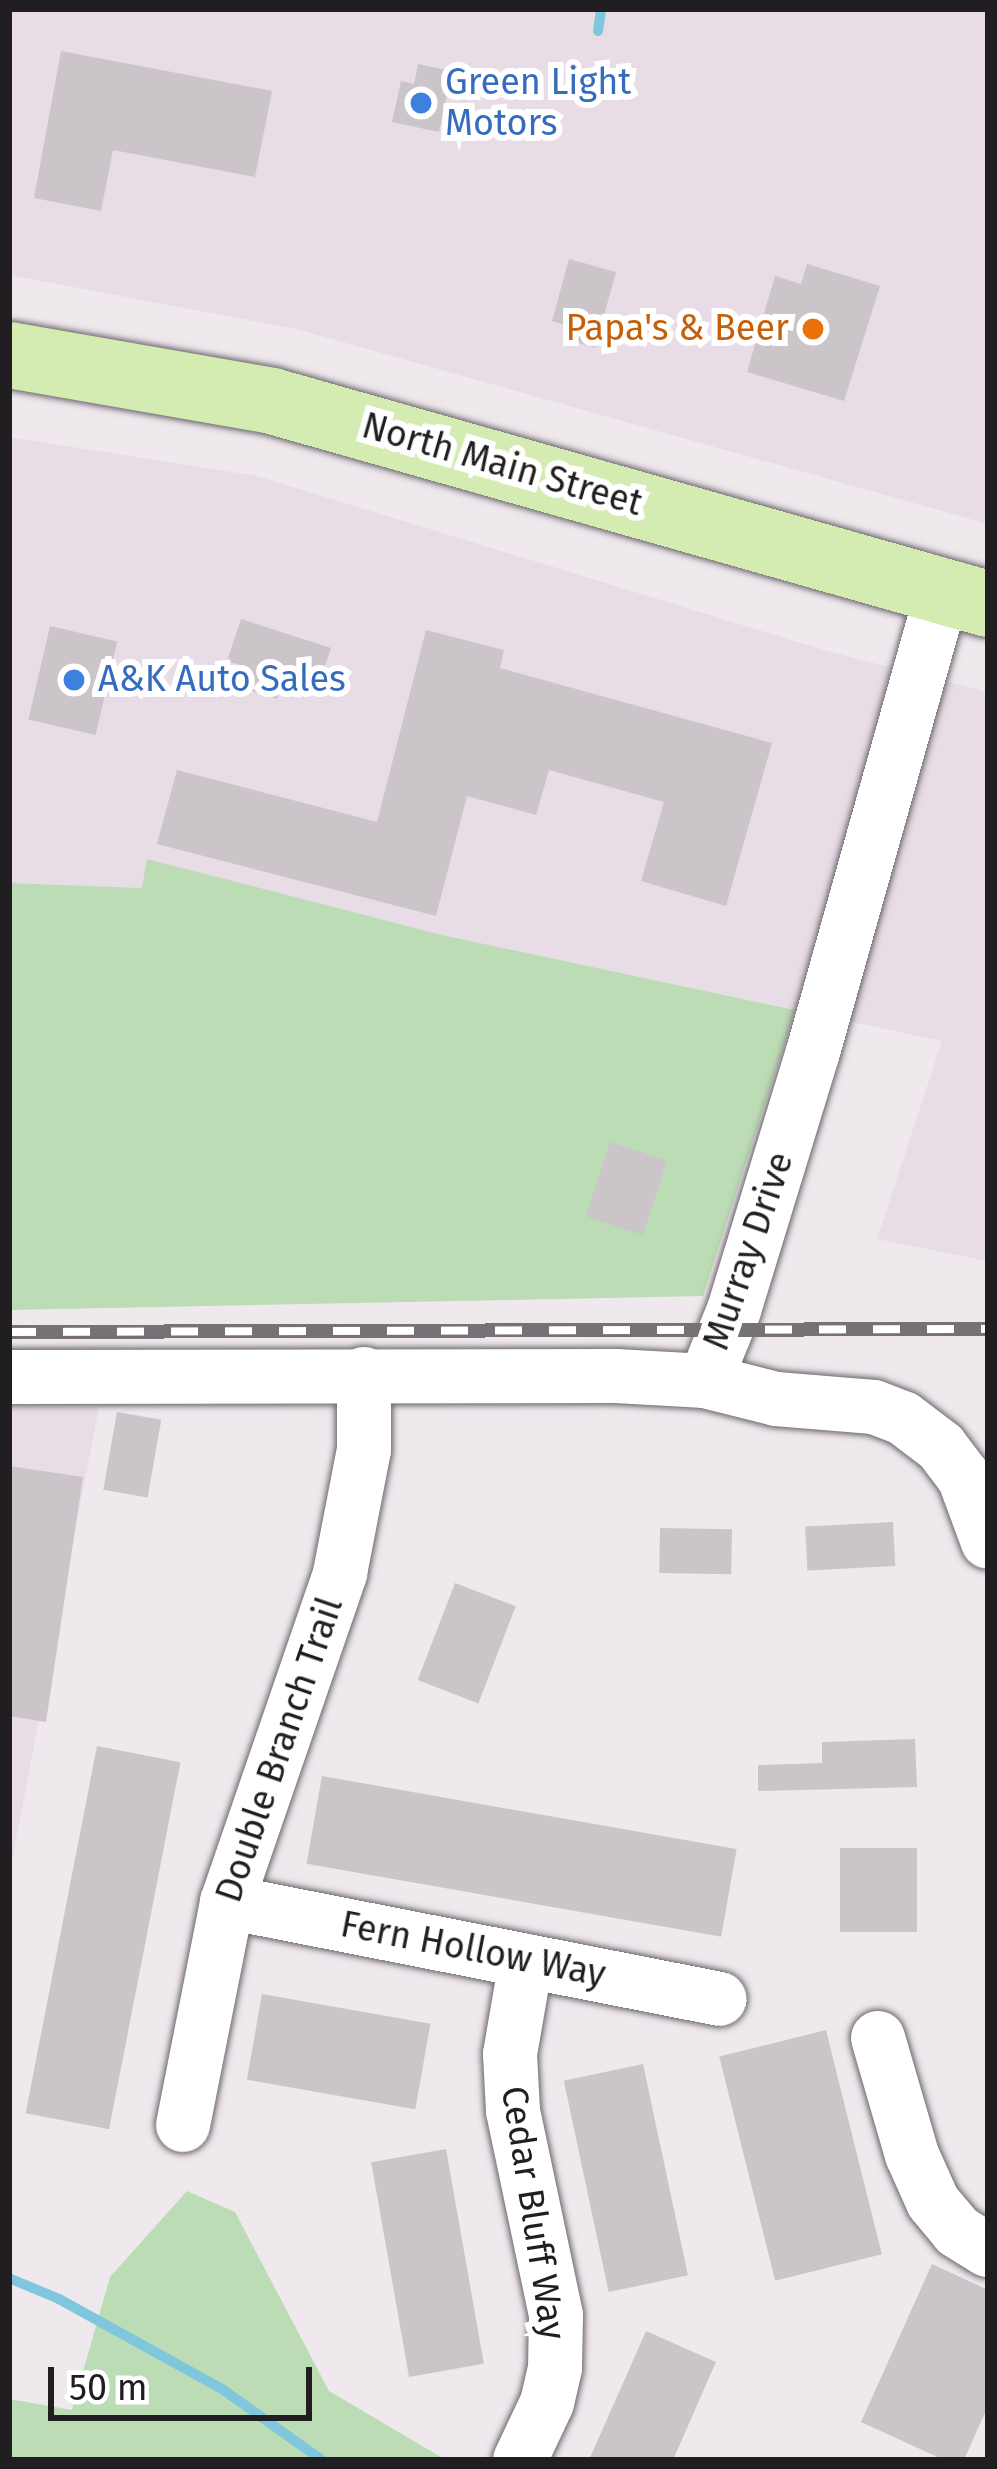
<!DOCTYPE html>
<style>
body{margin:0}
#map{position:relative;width:997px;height:2469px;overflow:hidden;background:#efe9ee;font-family:"Fira Sans",sans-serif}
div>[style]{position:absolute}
.built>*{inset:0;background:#e8dce6}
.green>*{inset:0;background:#bbdcb4}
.stream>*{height:10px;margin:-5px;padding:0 5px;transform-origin:5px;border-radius:5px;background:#80c6dc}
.building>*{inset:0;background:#cbc5ca;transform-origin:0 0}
.roads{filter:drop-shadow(0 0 3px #6c676c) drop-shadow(0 0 3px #6c676c)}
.minor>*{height:54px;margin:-27px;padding:0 27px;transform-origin:27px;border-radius:27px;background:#fff}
.major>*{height:66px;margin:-33px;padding:0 33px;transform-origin:33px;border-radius:33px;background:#d4ebb2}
.rail>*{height:14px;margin-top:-7px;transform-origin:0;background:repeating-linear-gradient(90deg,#fff 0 27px,#757174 0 54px);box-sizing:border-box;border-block:3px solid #757174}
.dots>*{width:33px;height:33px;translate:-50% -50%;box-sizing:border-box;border:6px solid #fff;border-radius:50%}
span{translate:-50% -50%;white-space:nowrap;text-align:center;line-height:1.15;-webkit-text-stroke:12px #fff;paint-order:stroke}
.shop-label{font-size:36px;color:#366cbe}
.left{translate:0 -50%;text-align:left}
.food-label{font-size:36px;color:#c56008}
.right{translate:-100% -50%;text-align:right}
.street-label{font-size:36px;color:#201e20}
.frame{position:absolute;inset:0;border:12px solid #201e20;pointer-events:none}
.scale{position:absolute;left:48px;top:2367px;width:264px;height:54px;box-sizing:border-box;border:6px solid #201e20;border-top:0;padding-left:15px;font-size:36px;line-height:42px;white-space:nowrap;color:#201e20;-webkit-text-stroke:9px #fff;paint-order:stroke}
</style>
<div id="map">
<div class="built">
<div style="clip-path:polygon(9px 9px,988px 9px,988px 524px,296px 329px,9px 275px)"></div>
<div style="clip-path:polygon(9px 437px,257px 476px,827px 651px,988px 692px,988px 1261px,877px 1239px,942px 1041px,442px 935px,148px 860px,143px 888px,9px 883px)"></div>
<div style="clip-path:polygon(9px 1407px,99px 1407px,9px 1876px)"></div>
</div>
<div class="green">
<div style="clip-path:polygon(147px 859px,442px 935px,795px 1010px,703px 1296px,9px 1310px,9px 883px,142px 888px)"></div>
<div style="clip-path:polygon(187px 2191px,235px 2212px,329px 2391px,446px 2460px,9px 2460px,9px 2399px,72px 2410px,110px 2277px)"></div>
</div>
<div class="stream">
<div style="left:598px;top:31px;width:22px;rotate:-82deg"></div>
<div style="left:9px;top:2278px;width:54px;rotate:22.8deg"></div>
<div style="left:59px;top:2299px;width:186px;rotate:28.9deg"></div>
<div style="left:222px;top:2389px;width:123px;rotate:35.4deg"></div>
</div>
<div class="building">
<div style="clip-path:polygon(61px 51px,272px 91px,255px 177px,113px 150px,101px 211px,34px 198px)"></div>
<div style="clip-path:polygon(418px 64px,452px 71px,439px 132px,392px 122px,401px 81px,414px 84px)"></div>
<div style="clip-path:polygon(569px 259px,616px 272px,595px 348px,565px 339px,569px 326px,552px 321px)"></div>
<div style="clip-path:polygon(807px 264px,880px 286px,844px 401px,747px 372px,775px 276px,801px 284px)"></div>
<div style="clip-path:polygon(241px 619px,331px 648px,315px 695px,282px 684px,277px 699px,237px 686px,244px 666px,227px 661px)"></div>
<div style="left:50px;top:626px;width:69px;height:96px;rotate:13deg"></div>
<div style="clip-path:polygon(426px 630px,504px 650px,500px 668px,772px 743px,726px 906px,641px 881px,664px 802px,549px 770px,536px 815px,467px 796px,436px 916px,157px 844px,177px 770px,377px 822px)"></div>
<div style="left:610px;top:1142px;width:60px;height:78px;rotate:18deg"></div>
<div style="left:117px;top:1412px;width:45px;height:79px;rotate:10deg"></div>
<div style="clip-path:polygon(9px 1466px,83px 1477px,46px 1722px,9px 1716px)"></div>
<div style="left:893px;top:1522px;width:44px;height:88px;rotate:87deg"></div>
<div style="left:660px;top:1528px;width:72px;height:45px;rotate:1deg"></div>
<div style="left:455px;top:1583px;width:65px;height:104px;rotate:21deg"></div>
<div style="clip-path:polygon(915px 1739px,917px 1787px,758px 1791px,758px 1765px,822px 1763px,822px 1742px)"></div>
<div style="left:97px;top:1746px;width:85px;height:374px;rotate:11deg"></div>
<div style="left:322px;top:1776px;width:421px;height:89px;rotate:10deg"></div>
<div style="left:840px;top:1848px;width:77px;height:84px"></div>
<div style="left:262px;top:1994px;width:171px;height:87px;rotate:10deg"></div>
<div style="left:826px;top:2030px;width:231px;height:110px;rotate:76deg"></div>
<div style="left:643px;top:2064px;width:216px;height:81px;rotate:78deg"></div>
<div style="left:446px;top:2149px;width:218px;height:76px;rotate:80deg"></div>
<div style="clip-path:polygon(932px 2264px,988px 2290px,988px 2406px,964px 2460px,944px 2460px,861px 2422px)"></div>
<div style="clip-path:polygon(646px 2331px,716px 2362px,673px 2460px,589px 2460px)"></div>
</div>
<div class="roads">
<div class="minor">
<div style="left:9px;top:1377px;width:607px;rotate:-0.09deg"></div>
<div style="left:616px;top:1376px;width:89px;rotate:3.2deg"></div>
<div style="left:705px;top:1381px;width:73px;rotate:14.2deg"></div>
<div style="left:776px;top:1399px;width:98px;rotate:4.7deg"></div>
<div style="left:874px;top:1407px;width:31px;rotate:21deg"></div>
<div style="left:903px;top:1418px;width:48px;rotate:37.3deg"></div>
<div style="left:941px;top:1447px;width:38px;rotate:53deg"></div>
<div style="left:964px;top:1477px;width:69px;rotate:69.7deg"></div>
<div style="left:705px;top:1381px;width:77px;rotate:-67.8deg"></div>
<div style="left:734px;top:1310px;width:270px;rotate:-73deg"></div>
<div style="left:813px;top:1052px;width:480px;rotate:-74.3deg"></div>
<div style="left:227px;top:1902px;width:502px;rotate:11.13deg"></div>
<div style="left:878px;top:2038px;width:122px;rotate:73.8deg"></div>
<div style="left:912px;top:2155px;width:51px;rotate:65.9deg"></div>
<div style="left:933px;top:2202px;width:38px;rotate:50deg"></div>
<div style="left:957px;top:2231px;width:36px;rotate:32deg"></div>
<div style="left:183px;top:2125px;width:227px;rotate:-78.8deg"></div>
<div style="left:227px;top:1902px;width:348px;rotate:-71deg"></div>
<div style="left:340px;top:1573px;width:125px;rotate:-79deg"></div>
<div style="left:364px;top:1450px;width:76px;rotate:-90deg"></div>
<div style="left:520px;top:2460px;width:63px;rotate:-64.7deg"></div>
<div style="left:547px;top:2403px;width:36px;rotate:-77deg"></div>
<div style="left:555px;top:2368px;width:53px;rotate:-88.9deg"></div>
<div style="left:556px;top:2315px;width:208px;rotate:-101.9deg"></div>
<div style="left:513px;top:2111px;width:57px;rotate:-93deg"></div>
<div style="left:510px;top:2054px;width:94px;rotate:-80.2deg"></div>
</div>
<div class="major">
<div style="left:9px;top:355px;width:267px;rotate:9.9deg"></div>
<div style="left:272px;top:401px;width:744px;rotate:15.83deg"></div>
</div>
</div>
<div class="rail">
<div style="left:9px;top:1332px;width:979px;rotate:-0.18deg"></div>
</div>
<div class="dots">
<div style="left:421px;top:103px;background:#3f7fe0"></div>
<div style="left:813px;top:329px;background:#e8710a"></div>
<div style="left:74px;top:680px;background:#3f7fe0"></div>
</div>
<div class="shop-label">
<span class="left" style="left:445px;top:103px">Green Light<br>Motors</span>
<span class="left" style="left:98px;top:680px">A&amp;K Auto Sales</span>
</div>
<div class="food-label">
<span class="right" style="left:789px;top:329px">Papa's &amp; Beer</span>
</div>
<div class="street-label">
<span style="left:502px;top:465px;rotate:16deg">North Main Street</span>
<span style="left:749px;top:1251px;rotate:-71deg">Murray Drive</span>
<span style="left:280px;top:1750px;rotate:-71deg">Double Branch Trail</span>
<span style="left:473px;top:1950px;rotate:11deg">Fern Hollow Way</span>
<span style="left:533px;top:2213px;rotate:81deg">Cedar Bluff Way</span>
</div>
<div class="frame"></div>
<div class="scale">50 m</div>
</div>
